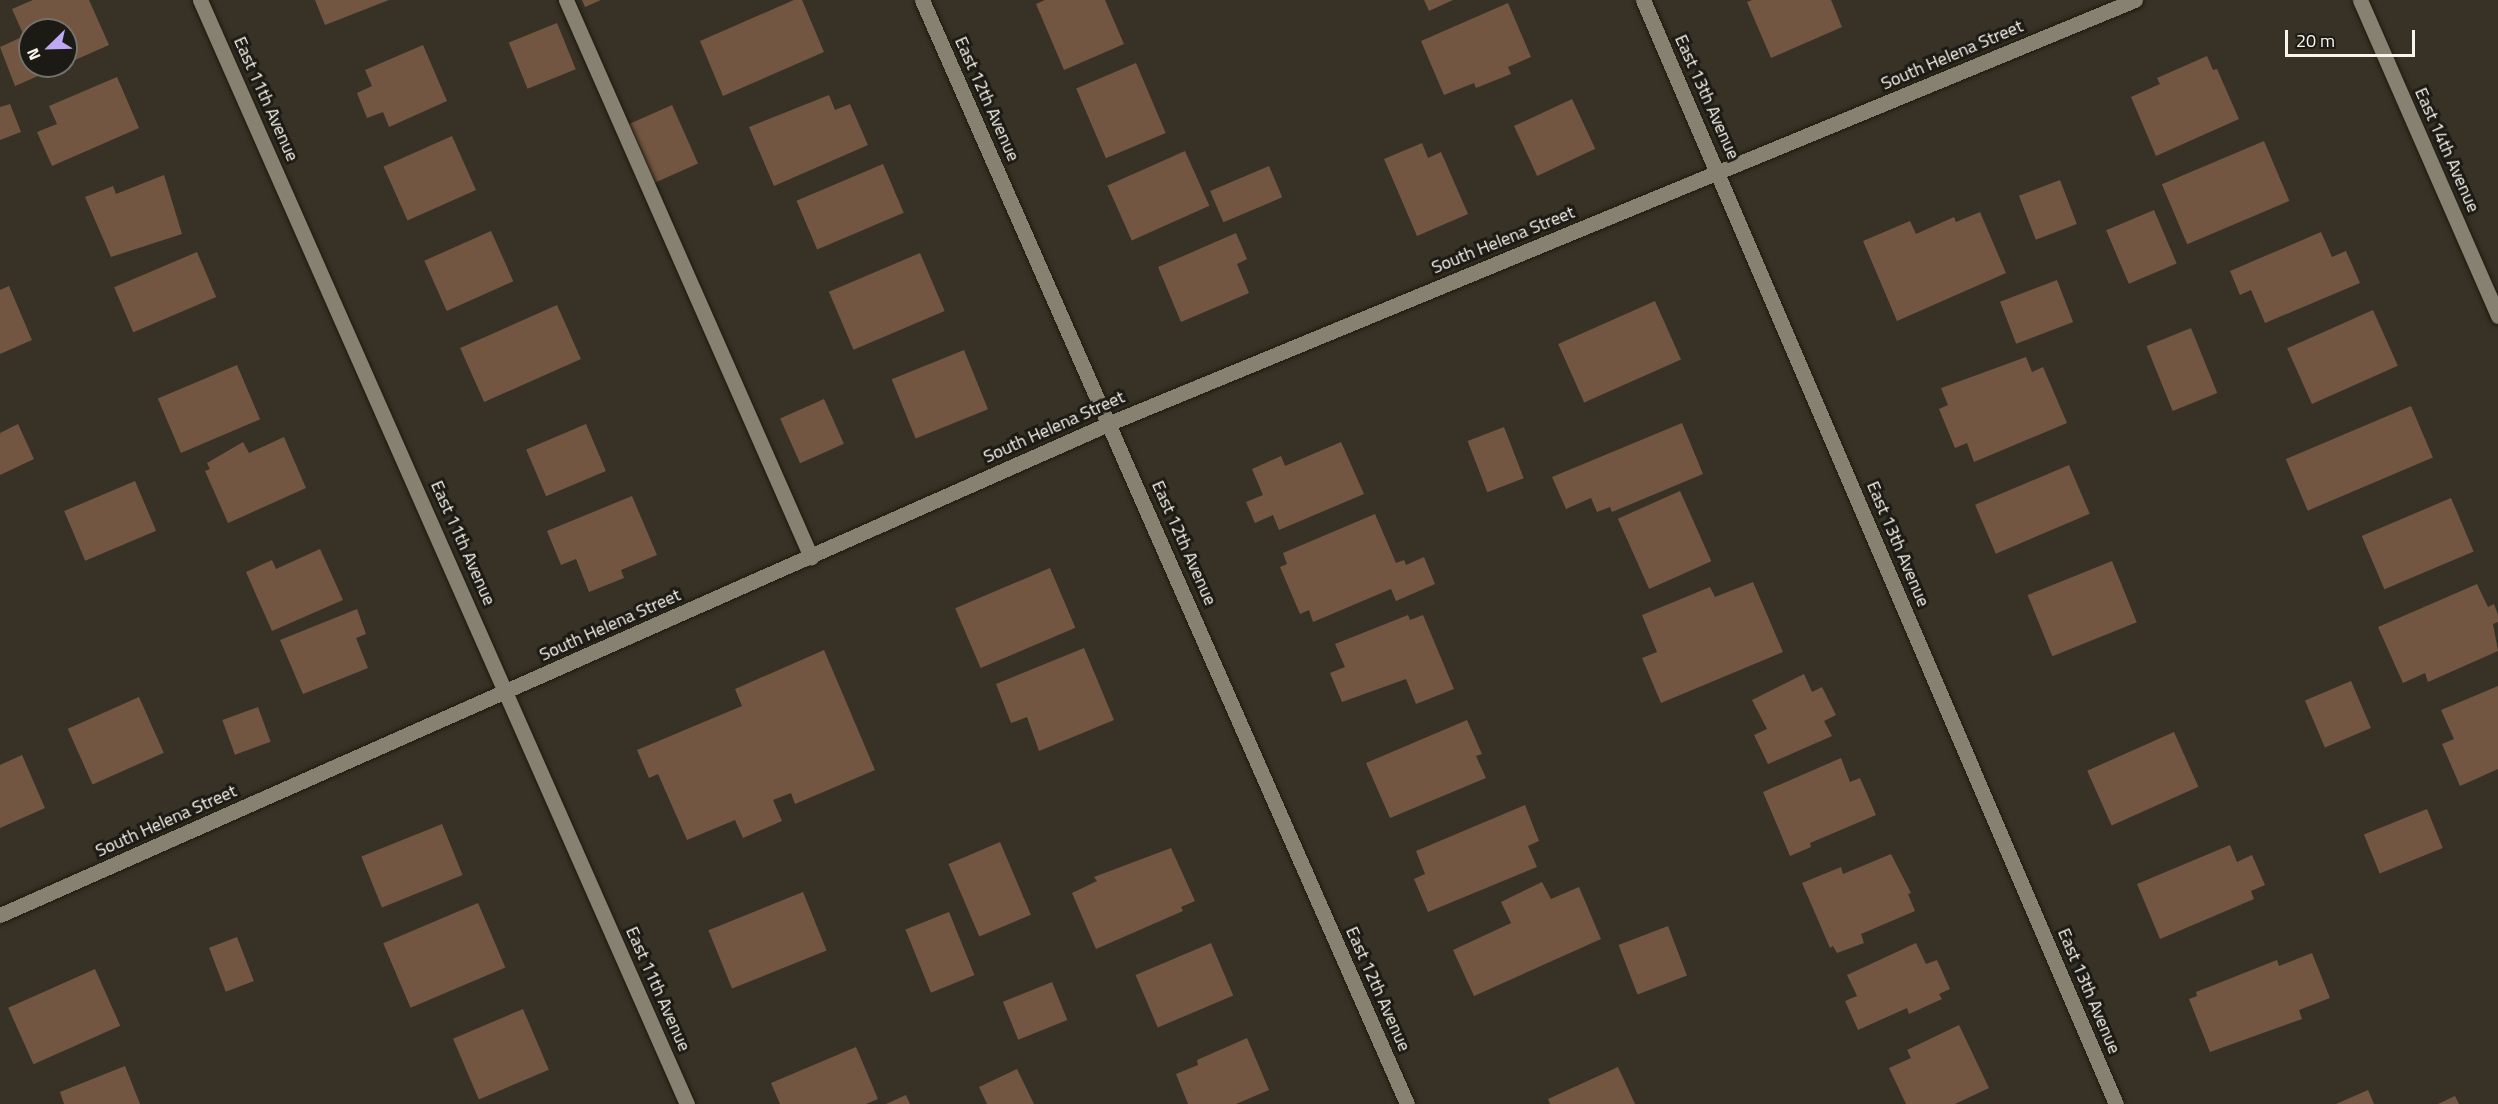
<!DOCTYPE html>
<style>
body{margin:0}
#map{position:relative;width:2498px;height:1104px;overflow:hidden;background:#373225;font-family:"Titillium Web",sans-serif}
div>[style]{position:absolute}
.building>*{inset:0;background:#725641;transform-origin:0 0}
.roads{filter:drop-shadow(0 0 2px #1e190e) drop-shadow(0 0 2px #1e190e)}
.minor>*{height:15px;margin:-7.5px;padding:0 7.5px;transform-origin:7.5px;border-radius:7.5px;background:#878172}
span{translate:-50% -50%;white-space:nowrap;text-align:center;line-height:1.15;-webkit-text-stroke:6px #1c1a14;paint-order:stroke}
.street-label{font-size:18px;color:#f8f5ec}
.north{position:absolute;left:18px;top:18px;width:60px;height:60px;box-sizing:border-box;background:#1c1a14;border:2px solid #74726a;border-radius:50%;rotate:247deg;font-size:16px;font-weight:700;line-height:24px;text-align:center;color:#f8f5ec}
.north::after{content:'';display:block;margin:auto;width:21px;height:27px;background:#bea9f5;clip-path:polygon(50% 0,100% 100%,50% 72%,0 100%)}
.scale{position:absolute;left:2285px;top:30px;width:130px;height:27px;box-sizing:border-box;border:3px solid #f8f5ec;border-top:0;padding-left:8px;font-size:18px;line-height:21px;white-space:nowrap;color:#f8f5ec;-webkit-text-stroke:4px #1c1a14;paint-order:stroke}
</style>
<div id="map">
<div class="building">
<div style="clip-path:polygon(33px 0,89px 0,109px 45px,66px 64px,66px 30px,30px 30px,30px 66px,61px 66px,15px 86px,0 47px,24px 36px,12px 9px)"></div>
<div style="clip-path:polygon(315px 0,389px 0,325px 25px)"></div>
<div style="clip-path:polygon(582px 0,601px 0,585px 7px)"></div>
<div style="clip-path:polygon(794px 0,802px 0,824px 52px,723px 96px,700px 41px)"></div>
<div style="clip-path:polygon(1045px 0,1105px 0,1124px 44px,1064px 70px,1036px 4px)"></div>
<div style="clip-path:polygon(1424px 0,1453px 0,1429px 11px)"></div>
<div style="clip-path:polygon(1752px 0,1831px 0,1842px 27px,1771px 58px,1747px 2px)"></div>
<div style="clip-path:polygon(1508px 3px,1531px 57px,1508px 67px,1511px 74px,1476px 88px,1474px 83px,1444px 95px,1421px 41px)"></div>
<div style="left:557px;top:23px;width:50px;height:52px;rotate:68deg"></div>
<div style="clip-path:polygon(423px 45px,447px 101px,389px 127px,383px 112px,367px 118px,357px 93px,372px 86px,365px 70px)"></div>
<div style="clip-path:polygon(2207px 56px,2213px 70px,2217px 69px,2239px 119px,2156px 156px,2131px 97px,2160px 84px,2157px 78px)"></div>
<div style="left:1136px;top:63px;width:76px;height:65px;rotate:67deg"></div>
<div style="clip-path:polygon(117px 77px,139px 128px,52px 166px,37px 132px,57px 124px,49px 106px)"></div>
<div style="clip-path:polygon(829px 95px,835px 110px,850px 104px,868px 145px,774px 186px,749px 127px)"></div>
<div style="left:1572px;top:99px;width:55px;height:64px;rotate:65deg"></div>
<div style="clip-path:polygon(10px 104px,21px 132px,0 140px,0 107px)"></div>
<div style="left:672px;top:105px;width:64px;height:53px;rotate:66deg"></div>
<div style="left:452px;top:136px;width:59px;height:75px;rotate:66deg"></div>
<div style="left:2264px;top:141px;width:65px;height:111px;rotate:67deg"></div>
<div style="clip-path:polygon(1422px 143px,1428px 158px,1441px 152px,1468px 214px,1417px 236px,1384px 159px)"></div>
<div style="left:1185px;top:151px;width:60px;height:85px;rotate:66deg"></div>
<div style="left:883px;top:164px;width:53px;height:94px;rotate:67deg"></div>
<div style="left:1269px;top:166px;width:34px;height:64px;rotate:67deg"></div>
<div style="clip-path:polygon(164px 175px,182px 234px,111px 257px,85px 197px,113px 186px,116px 194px)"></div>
<div style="left:2060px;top:180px;width:47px;height:44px;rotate:69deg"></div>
<div style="left:2154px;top:210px;width:58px;height:52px;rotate:67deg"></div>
<div style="clip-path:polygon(1980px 212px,2006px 273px,1897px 321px,1863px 241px,1910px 221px,1916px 234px,1954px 217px,1956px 222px)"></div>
<div style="left:491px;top:231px;width:55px;height:73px;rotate:66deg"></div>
<div style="clip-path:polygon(2321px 232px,2332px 257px,2346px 251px,2360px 283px,2265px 323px,2251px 290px,2240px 295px,2230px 271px)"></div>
<div style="clip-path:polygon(1236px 233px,1247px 259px,1237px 264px,1249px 293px,1181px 322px,1158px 267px)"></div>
<div style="left:197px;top:252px;width:49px;height:90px;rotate:67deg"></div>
<div style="left:920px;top:253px;width:63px;height:99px;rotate:67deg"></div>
<div style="left:2057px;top:280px;width:45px;height:61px;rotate:69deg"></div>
<div style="clip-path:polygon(9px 286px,32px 340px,0 354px,0 290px)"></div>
<div style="left:1655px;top:301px;width:64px;height:106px;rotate:66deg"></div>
<div style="left:557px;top:305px;width:59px;height:106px;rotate:66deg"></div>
<div style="left:2373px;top:310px;width:61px;height:94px;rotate:66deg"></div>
<div style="left:2191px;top:328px;width:70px;height:48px;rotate:68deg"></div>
<div style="left:964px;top:350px;width:64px;height:78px;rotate:68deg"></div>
<div style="clip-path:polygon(2026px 357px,2032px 372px,2043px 367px,2067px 423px,1974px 462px,1967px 443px,1955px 448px,1939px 409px,1948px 405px,1941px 388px)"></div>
<div style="left:237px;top:365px;width:59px;height:86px;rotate:67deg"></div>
<div style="left:824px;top:399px;width:49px;height:48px;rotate:66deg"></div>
<div style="left:2411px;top:406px;width:56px;height:136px;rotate:67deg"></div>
<div style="clip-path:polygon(1682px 423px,1703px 474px,1612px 512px,1610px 507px,1597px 512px,1591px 498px,1566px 509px,1552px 477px)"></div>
<div style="clip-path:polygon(18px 424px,34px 459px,0 475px,0 433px)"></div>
<div style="left:586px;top:424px;width:51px;height:65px;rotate:67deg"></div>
<div style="left:1504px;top:427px;width:55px;height:39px;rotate:69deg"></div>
<div style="clip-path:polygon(284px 437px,306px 488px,228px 523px,205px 471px,210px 469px,207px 463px,243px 442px,249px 453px)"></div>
<div style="clip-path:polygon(1341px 442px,1364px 494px,1279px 530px,1273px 515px,1255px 523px,1246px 502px,1263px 495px,1252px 469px,1281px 456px,1285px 466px)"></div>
<div style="left:2069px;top:465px;width:53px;height:102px;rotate:67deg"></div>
<div style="left:135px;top:481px;width:54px;height:77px;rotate:67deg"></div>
<div style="left:1680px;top:491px;width:77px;height:68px;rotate:66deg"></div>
<div style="clip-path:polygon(632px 496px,657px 555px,621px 570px,624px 578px,589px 592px,576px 559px,561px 565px,547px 531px)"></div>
<div style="left:2451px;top:498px;width:58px;height:97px;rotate:67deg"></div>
<div style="clip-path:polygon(1375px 514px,1396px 563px,1404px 560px,1406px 565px,1424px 557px,1435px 584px,1396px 601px,1391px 589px,1313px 622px,1309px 610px,1300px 614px,1280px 567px,1287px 564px,1283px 553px)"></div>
<div style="clip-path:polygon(320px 549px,343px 600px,272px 631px,246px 572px,272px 560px,276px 569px)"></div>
<div style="left:2112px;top:561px;width:66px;height:91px;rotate:68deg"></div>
<div style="left:1050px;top:568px;width:65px;height:103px;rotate:67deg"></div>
<div style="clip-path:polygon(1753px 582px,1783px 652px,1661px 703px,1642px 658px,1657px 652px,1642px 615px,1710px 587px,1715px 597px)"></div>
<div style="clip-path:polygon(2477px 584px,2488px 607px,2494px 604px,2498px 615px,2498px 622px,2493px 624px,2498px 651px,2428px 682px,2425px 673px,2403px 683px,2378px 627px)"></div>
<div style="clip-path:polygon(357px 609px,366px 634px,356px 638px,368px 668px,303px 694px,280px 640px)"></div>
<div style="clip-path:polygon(1408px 615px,1410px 620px,1423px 615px,1454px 689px,1416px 704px,1406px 679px,1342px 702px,1330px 673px,1345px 667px,1335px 644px)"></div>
<div style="clip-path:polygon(1084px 648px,1114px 720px,1039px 751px,1027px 717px,1011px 723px,996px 684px)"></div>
<div style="clip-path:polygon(824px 650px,875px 770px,795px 804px,791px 793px,773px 800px,782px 821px,743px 838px,735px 820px,687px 840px,658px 774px,649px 778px,637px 750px,742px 706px,735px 689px)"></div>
<div style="clip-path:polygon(1804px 674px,1812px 692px,1822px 687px,1836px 715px,1824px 721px,1832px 736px,1768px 764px,1754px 735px,1767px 729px,1752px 700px)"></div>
<div style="left:2351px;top:681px;width:51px;height:50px;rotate:67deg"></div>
<div style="clip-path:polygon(2498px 686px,2498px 769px,2460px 786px,2442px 744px,2454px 739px,2441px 710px)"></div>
<div style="left:139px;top:697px;width:61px;height:78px;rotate:66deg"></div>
<div style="left:258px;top:707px;width:37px;height:38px;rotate:70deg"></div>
<div style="clip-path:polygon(1467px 720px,1482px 754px,1476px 756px,1486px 778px,1390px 818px,1366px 763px)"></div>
<div style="left:2174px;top:732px;width:60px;height:95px;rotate:66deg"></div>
<div style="clip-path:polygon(22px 755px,45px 808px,0 828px,0 765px)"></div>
<div style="clip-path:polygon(1841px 758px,1850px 782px,1860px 778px,1876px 815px,1810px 843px,1811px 847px,1790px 856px,1763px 792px)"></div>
<div style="clip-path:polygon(1525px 805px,1539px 841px,1528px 846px,1537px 867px,1428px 912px,1414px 879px,1425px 874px,1416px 851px)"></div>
<div style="left:2427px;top:809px;width:42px;height:68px;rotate:68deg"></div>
<div style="left:442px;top:824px;width:55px;height:87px;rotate:68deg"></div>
<div style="left:1000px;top:842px;width:79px;height:56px;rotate:67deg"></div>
<div style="clip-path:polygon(2230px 845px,2237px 862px,2252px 855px,2265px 885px,2251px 891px,2254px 899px,2160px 939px,2137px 884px)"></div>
<div style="clip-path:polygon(1171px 848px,1195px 901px,1181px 907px,1183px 911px,1096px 949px,1072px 893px,1097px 881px,1094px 877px)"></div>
<div style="clip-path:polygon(1891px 854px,1911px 893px,1908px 894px,1915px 911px,1861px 934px,1864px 943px,1837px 953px,1833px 946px,1830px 948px,1802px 883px,1841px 867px,1843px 874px)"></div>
<div style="clip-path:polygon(1542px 882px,1551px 899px,1579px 887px,1601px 939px,1474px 996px,1453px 950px,1511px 923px,1501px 902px)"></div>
<div style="left:803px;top:892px;width:63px;height:102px;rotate:68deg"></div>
<div style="left:478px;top:903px;width:70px;height:103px;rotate:67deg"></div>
<div style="left:949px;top:912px;width:68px;height:47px;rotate:68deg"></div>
<div style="left:1668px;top:926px;width:53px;height:53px;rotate:69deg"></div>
<div style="left:237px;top:937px;width:47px;height:30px;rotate:69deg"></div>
<div style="left:1211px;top:943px;width:57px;height:82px;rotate:67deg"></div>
<div style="clip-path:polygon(1916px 943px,1926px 964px,1937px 960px,1950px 989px,1939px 994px,1942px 999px,1909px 1014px,1907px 1008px,1858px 1030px,1845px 1001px,1857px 996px,1847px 975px)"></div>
<div style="clip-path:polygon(2312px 953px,2330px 998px,2299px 1010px,2302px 1019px,2210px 1052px,2189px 999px,2197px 996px,2196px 992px,2277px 960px,2279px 966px)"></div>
<div style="left:95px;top:969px;width:62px;height:95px;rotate:66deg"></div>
<div style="left:1052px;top:982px;width:41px;height:53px;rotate:68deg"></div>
<div style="left:523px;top:1009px;width:66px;height:76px;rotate:67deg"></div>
<div style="clip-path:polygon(1959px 1025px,1989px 1088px,1955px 1104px,1906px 1104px,1889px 1068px,1911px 1058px,1907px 1050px)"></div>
<div style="clip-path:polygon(1247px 1038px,1269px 1090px,1236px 1104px,1188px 1104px,1176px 1074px,1198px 1065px,1197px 1060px)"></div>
<div style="clip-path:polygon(856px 1047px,878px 1099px,866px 1104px,780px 1104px,771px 1083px)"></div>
<div style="clip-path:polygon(125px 1066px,140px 1104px,64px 1104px,60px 1092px)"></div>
<div style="clip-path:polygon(1618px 1067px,1635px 1104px,1550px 1104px,1548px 1099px)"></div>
<div style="clip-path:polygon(1017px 1069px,1034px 1104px,987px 1104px,979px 1087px)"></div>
<div style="clip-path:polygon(2368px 1090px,2374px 1104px,2336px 1104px)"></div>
<div style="clip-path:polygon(906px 1095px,910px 1104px,886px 1104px)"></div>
<div style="clip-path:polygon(2455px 1096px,2459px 1104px,2438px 1104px)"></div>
</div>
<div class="roads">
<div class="minor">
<div style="left:200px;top:0;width:1207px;rotate:66.2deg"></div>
<div style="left:566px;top:0;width:609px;rotate:66.26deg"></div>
<div style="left:922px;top:0;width:1206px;rotate:66.28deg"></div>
<div style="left:1643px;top:0;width:1201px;rotate:66.81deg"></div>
<div style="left:2360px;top:0;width:345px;rotate:66.4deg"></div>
<div style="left:0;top:915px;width:1214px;rotate:-23.9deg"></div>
<div style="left:1110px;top:423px;width:1109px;rotate:-22.43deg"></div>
</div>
</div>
<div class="street-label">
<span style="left:1952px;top:55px;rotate:-23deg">South Helena Street</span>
<span style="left:1707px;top:97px;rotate:66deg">East 13th Avenue</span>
<span style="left:266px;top:99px;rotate:66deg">East 11th Avenue</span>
<span style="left:987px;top:99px;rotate:66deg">East 12th Avenue</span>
<span style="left:2447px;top:150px;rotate:66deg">East 14th Avenue</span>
<span style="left:1503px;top:240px;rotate:-22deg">South Helena Street</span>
<span style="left:1054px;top:427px;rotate:-24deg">South Helena Street</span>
<span style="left:463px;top:543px;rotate:66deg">East 11th Avenue</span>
<span style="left:1184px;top:543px;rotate:66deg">East 12th Avenue</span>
<span style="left:1898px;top:544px;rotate:67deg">East 13th Avenue</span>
<span style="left:610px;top:625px;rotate:-24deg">South Helena Street</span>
<span style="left:166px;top:821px;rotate:-24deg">South Helena Street</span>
<span style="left:658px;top:989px;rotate:66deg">East 11th Avenue</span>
<span style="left:1378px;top:989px;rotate:66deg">East 12th Avenue</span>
<span style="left:2089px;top:991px;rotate:67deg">East 13th Avenue</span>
</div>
<div class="north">N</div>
<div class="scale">20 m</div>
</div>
